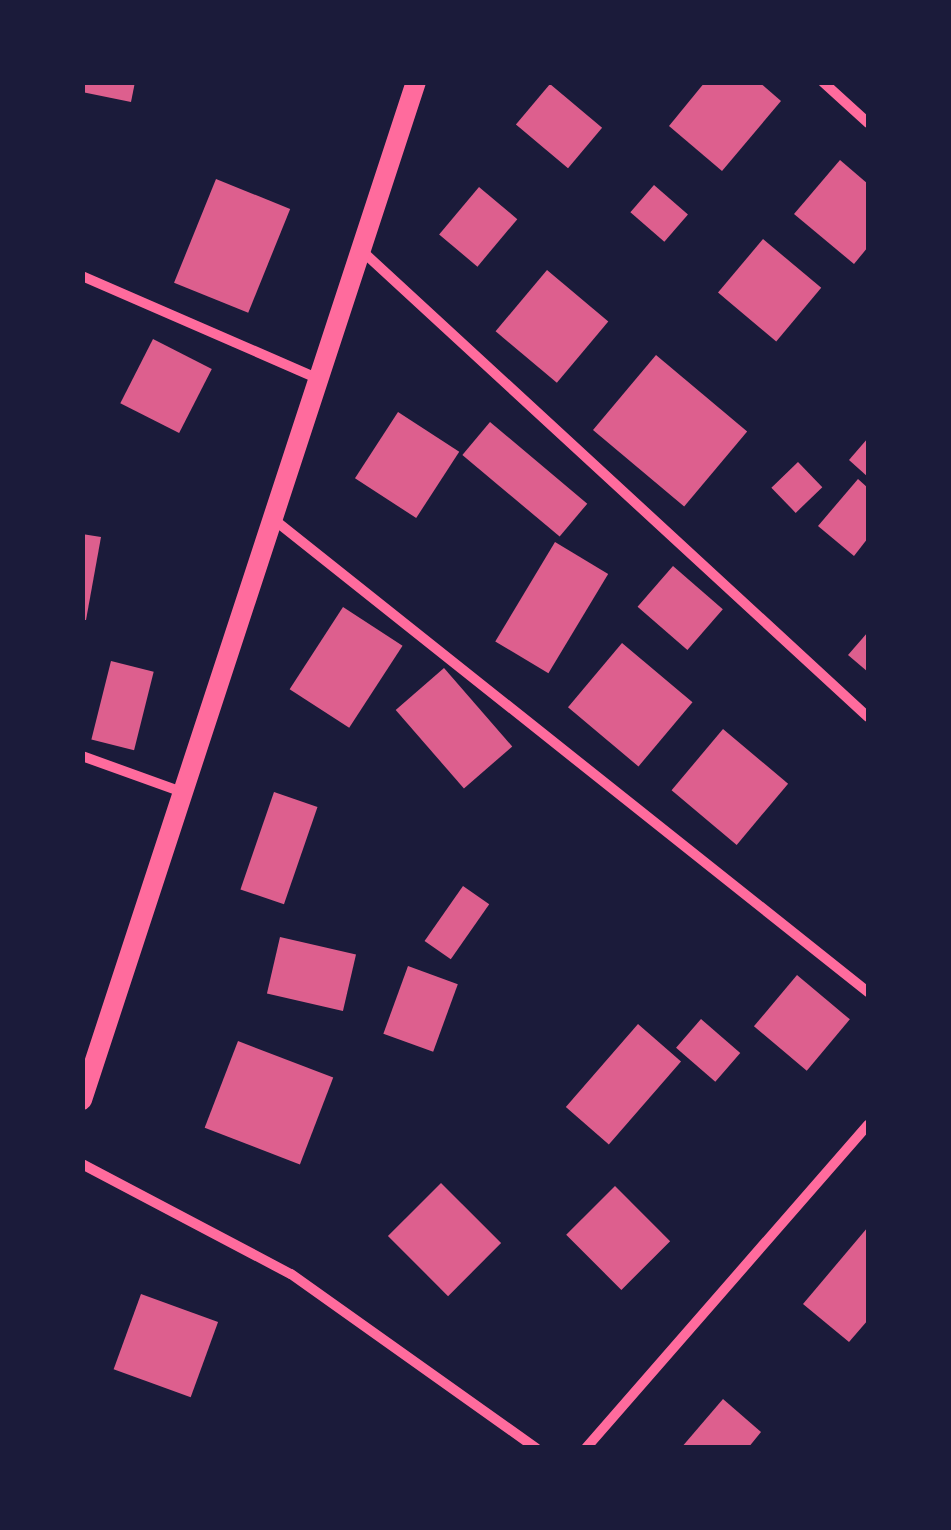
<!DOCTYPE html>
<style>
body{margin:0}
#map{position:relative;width:951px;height:1530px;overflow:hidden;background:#1b1b3a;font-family:"Fira Sans Condensed",sans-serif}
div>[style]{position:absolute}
.building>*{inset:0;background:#dd5f8e;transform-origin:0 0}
.minor>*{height:10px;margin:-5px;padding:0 5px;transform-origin:5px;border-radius:5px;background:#ff6b9d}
.secondary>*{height:20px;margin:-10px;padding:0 10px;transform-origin:10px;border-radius:10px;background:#ff6b9d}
span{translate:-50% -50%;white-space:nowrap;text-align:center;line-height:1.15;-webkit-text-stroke:9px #1b1b3a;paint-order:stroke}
.frame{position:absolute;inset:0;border:85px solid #1b1b3a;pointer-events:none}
</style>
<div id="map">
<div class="building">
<div style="clip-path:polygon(82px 82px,135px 82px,131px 102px,82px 92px)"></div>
<div style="clip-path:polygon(705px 82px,759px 82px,781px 101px,722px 171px,669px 126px)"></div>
<div style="left:550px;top:84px;width:68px;height:53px;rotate:40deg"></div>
<div style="clip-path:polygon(840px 160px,868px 184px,868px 247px,854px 264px,794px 214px)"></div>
<div style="left:216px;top:179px;width:80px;height:112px;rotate:22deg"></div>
<div style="left:654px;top:185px;width:45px;height:36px;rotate:41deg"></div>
<div style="left:479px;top:187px;width:50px;height:62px;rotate:40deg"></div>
<div style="left:763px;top:239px;width:76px;height:70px;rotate:40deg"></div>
<div style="left:547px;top:270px;width:80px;height:80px;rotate:40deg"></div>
<div style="left:153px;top:339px;width:66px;height:72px;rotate:27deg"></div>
<div style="left:656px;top:355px;width:119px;height:98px;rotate:40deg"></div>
<div style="left:398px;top:412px;width:73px;height:79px;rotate:33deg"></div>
<div style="left:490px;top:422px;width:127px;height:43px;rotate:40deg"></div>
<div style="clip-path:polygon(868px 438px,868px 477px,849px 460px)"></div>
<div style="left:798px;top:462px;width:35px;height:37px;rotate:46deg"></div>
<div style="clip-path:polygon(858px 479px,868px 488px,868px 538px,854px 556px,818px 526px)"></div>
<div style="clip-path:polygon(82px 534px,101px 537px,86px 620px,82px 620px)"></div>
<div style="left:555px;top:542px;width:62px;height:116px;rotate:31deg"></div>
<div style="left:673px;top:566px;width:66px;height:54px;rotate:41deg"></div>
<div style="left:343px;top:607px;width:71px;height:98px;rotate:33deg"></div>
<div style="clip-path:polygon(868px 632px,868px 672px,848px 655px)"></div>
<div style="left:622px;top:643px;width:92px;height:84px;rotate:40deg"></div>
<div style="left:111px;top:661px;width:44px;height:81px;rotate:14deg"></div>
<div style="left:444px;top:668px;width:104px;height:64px;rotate:49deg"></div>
<div style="left:723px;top:729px;width:85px;height:80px;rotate:40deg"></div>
<div style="left:274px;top:792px;width:46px;height:103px;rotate:19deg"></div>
<div style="left:463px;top:886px;width:32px;height:67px;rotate:35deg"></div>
<div style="left:280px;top:937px;width:78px;height:58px;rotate:13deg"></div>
<div style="left:408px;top:966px;width:53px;height:72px;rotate:20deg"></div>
<div style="left:797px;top:975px;width:69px;height:67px;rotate:40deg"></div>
<div style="left:701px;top:1019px;width:52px;height:38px;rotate:41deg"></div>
<div style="left:638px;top:1024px;width:57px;height:110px;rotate:41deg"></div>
<div style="left:238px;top:1041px;width:102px;height:93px;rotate:21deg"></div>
<div style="left:441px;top:1183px;width:85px;height:75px;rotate:45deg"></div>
<div style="left:615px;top:1186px;width:78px;height:69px;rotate:45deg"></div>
<div style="clip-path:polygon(868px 1227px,868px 1320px,849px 1342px,803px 1304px)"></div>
<div style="left:141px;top:1294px;width:82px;height:80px;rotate:20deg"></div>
<div style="clip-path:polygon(723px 1399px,761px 1432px,748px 1448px,681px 1448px)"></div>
</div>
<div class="minor">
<div style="left:823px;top:82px;width:61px;rotate:42.3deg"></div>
<div style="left:361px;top:250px;width:689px;rotate:42.65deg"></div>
<div style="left:82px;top:276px;width:256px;rotate:23.5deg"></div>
<div style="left:272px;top:518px;width:762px;rotate:38.5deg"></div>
<div style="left:82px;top:756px;width:106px;rotate:19.8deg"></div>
<div style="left:82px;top:1164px;width:236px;rotate:27.8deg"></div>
<div style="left:291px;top:1274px;width:301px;rotate:35.4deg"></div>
<div style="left:586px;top:1448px;width:429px;rotate:-48.9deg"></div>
</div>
<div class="secondary">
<div style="left:82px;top:1100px;width:1071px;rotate:-71.84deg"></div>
</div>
<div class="frame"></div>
</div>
